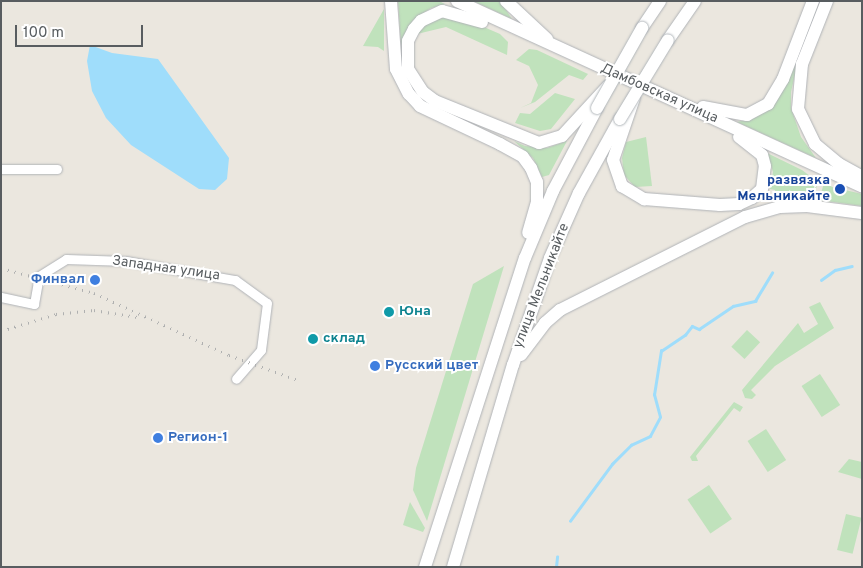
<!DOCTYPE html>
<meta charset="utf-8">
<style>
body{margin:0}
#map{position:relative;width:863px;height:568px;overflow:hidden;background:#ebe7df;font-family:Overpass,sans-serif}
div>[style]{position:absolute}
.green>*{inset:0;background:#c0e2bc;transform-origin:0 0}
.water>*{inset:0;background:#9fddfb}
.stream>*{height:2.5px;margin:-1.25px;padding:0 1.25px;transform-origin:1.25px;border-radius:1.25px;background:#9fddfb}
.roads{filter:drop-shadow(0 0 1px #b0b3b7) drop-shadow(0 0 1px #b0b3b7)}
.street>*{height:9px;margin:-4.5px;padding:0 4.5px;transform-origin:4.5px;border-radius:4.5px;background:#fff}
.secondary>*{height:12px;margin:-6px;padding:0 6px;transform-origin:6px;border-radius:6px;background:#fff}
.rail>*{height:2.5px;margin-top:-1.25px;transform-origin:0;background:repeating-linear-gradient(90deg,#afb0b0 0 1px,transparent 0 7px)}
.bridges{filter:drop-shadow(0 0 1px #b1b6ba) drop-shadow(0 0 1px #b1b6ba)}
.secondary-bridge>*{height:12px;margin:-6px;padding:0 6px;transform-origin:6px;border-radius:6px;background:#fff}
.dots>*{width:14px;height:14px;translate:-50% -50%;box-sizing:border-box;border:2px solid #fff;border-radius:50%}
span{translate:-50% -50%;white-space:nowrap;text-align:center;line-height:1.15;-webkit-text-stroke:4px #fff;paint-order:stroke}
.street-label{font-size:14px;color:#585d60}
.transit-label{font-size:14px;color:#164399;font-weight:700}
.right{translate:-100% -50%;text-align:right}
.shop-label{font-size:14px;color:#366cbe;font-weight:700}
.left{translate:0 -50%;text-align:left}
.culture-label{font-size:14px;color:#0d838f;font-weight:700}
.frame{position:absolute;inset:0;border:2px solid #585d60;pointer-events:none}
.scale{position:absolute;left:15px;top:25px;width:128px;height:22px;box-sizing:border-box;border:2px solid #585d60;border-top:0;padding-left:6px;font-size:15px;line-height:18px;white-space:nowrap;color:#585d60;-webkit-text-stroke:4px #fff;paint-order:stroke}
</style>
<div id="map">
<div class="green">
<div style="clip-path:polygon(398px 1px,439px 1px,445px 4px,431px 8px,413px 20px,401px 45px)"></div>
<div style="clip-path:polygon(473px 1px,500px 1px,512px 19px)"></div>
<div style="clip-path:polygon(384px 9px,384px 51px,378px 47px,363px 46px)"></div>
<div style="clip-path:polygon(448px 16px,470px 21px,500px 34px,508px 42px,507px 55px,446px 27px,417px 34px,425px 24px)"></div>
<div style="clip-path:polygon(529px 49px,537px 50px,588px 74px,583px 80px,569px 75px,535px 102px,520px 108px,531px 103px,538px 85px,529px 66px,516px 60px)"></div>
<div style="clip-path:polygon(795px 59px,798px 61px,791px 92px,791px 108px,801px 137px,816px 158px,737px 122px,754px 118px)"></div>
<div style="clip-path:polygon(555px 93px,575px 99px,551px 129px,540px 131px,515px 123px,520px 113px,530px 114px)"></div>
<div style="clip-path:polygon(646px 137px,652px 186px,635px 187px,624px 175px,622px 158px,626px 142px)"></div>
<div style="clip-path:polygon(514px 141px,525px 146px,547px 148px,567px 141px,549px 175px,542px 177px,533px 158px)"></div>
<div style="clip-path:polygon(767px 153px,802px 170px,818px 182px,813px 199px,777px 198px,775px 190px,770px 189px,773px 172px)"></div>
<div style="clip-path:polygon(824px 183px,843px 192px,845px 190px,862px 194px,862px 206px,819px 200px)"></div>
<div style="clip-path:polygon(504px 266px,427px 521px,413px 490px,416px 468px,473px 284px)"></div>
<div style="clip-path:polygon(820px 302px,834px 328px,775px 366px,751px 390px,756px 395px,752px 399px,745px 398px,742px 390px,798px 323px,804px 333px,818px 324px,809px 307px)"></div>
<div style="left:747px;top:330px;width:18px;height:23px;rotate:43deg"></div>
<div style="left:820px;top:374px;width:37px;height:22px;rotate:57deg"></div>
<div style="clip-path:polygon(734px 402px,743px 407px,740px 412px,734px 408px,696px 456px,698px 461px,692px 461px,690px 457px)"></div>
<div style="left:766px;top:429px;width:37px;height:22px;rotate:57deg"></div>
<div style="clip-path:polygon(849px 459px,862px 462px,862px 479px,838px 472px)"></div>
<div style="left:709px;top:485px;width:41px;height:26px;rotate:56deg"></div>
<div style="clip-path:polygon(410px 502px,425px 528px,423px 532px,403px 525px)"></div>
<div style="left:846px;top:514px;width:16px;height:37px;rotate:14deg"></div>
</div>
<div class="water">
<div style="clip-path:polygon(90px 45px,112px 53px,158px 59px,229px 158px,227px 179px,215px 190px,199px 189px,131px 145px,106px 118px,92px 91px,87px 61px)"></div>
</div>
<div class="stream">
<div style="left:821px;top:280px;width:17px;rotate:-36deg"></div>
<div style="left:835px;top:270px;width:17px;rotate:-13deg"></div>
<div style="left:570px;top:521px;width:71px;rotate:-53.6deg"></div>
<div style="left:612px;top:464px;width:27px;rotate:-45deg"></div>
<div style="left:631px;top:445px;width:21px;rotate:-25deg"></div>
<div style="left:650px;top:436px;width:21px;rotate:-62deg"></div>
<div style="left:660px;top:417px;width:23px;rotate:-105deg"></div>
<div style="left:654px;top:395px;width:45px;rotate:-81deg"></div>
<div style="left:661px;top:351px;width:29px;rotate:-34deg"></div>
<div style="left:685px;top:335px;width:11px;rotate:-52deg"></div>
<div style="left:692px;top:326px;width:8px;rotate:23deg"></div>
<div style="left:699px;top:329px;width:41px;rotate:-34.1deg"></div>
<div style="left:733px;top:306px;width:23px;rotate:-13deg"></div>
<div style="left:755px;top:301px;width:33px;rotate:-59deg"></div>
<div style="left:556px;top:567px;width:10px;rotate:-84deg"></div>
</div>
<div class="roads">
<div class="street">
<div style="left:1px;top:169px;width:56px"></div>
<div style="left:1px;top:297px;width:34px;rotate:12deg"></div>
<div style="left:34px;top:304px;width:28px;rotate:-80deg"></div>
<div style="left:39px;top:276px;width:32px;rotate:-32deg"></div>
<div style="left:66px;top:259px;width:60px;rotate:1.9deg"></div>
<div style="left:126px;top:261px;width:111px;rotate:9.9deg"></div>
<div style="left:235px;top:280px;width:39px;rotate:36deg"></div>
<div style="left:267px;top:303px;width:47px;rotate:97.3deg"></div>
<div style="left:261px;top:350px;width:38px;rotate:131deg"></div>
</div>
<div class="secondary">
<div style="left:391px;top:1px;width:68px;rotate:85.8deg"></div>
<div style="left:396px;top:69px;width:28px;rotate:63deg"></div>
<div style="left:409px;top:94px;width:16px;rotate:47deg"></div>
<div style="left:420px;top:106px;width:89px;rotate:25.4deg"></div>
<div style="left:500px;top:144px;width:26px;rotate:29deg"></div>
<div style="left:523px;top:157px;width:14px;rotate:54deg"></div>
<div style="left:531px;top:168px;width:15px;rotate:67deg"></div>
<div style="left:537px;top:182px;width:20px;rotate:90deg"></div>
<div style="left:537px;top:202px;width:32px;rotate:106deg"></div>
<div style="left:457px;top:1px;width:445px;rotate:24.6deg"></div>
<div style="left:506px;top:1px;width:56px;rotate:42.8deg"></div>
<div style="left:827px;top:1px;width:68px;rotate:111.6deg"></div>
<div style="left:802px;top:64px;width:45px;rotate:95.1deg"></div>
<div style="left:798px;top:109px;width:39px;rotate:64deg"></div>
<div style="left:815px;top:144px;width:31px;rotate:40deg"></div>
<div style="left:839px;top:164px;width:26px;rotate:29deg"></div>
<div style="left:482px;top:22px;width:41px;rotate:-164.6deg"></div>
<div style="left:442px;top:11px;width:23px;rotate:155deg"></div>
<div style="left:421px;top:21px;width:11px;rotate:131deg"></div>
<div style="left:414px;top:29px;width:13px;rotate:117deg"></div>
<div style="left:408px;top:41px;width:28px;rotate:90deg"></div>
<div style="left:408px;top:69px;width:27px;rotate:57deg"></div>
<div style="left:423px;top:92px;width:15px;rotate:37deg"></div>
<div style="left:435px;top:101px;width:112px;rotate:22deg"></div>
<div style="left:539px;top:143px;width:24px;rotate:-17deg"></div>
<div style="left:562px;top:136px;width:68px;rotate:-47.4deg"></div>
<div style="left:642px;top:28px;width:32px;rotate:-56deg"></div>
<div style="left:668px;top:40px;width:47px;rotate:-55.3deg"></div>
<div style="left:634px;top:98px;width:65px;rotate:108.7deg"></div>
<div style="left:613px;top:160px;width:28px;rotate:71deg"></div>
<div style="left:622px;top:186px;width:26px;rotate:31deg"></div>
<div style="left:644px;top:199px;width:76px;rotate:4.5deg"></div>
<div style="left:720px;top:205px;width:19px;rotate:-3deg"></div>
<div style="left:739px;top:204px;width:14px;rotate:-25deg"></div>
<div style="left:752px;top:198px;width:13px;rotate:-42deg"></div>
<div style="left:762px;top:189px;width:23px;rotate:-83deg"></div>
<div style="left:765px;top:166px;width:11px;rotate:-105deg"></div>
<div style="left:762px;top:155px;width:29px;rotate:-142deg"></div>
<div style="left:703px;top:107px;width:45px;rotate:10.3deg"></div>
<div style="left:747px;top:115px;width:24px;rotate:-28deg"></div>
<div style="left:768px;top:104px;width:29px;rotate:-59deg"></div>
<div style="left:783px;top:79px;width:84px;rotate:-69deg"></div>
<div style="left:521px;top:355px;width:40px;rotate:-53deg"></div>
<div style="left:545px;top:323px;width:20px;rotate:-41deg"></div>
<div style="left:560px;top:310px;width:207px;rotate:-26.7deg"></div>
<div style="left:745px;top:217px;width:36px;rotate:-16deg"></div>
<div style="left:780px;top:207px;width:27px;rotate:-2deg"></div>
<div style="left:807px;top:206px;width:55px;rotate:7.3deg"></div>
<div style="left:425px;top:567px;width:325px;rotate:-72.1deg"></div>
<div style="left:525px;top:258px;width:73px;rotate:-67.3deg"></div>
<div style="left:553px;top:191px;width:94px;rotate:-62.1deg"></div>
<div style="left:453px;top:567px;width:211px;rotate:-73.5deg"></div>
<div style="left:513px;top:365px;width:113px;rotate:-70.9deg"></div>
<div style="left:550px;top:258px;width:71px;rotate:-66deg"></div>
<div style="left:579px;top:193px;width:85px;rotate:-61deg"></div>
</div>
</div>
<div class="rail">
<div style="left:1px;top:268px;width:96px;rotate:15deg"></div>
<div style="left:94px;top:293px;width:149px;rotate:24.7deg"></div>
<div style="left:229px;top:355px;width:73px;rotate:19.9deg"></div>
<div style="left:1px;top:331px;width:58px;rotate:-17.2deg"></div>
<div style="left:56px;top:314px;width:38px;rotate:-6deg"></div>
<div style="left:94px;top:310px;width:44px;rotate:9.2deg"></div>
</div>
<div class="bridges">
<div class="secondary-bridge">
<div style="left:597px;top:108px;width:92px;rotate:-60.6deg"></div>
<div style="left:620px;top:119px;width:92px;rotate:-58.7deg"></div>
</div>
</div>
<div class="dots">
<div style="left:840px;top:189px;background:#1a4fb4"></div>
<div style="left:95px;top:280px;background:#3f7fe0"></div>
<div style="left:389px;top:312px;background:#0f9aa8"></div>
<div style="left:313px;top:339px;background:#0f9aa8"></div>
<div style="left:375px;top:366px;background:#3f7fe0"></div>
<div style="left:158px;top:438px;background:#3f7fe0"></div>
</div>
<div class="street-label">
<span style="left:659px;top:94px;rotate:24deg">Дамбовская улица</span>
<span style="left:166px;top:269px;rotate:8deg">Западная улица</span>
<span style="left:542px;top:286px;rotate:-69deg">улица Мельникайте</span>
</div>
<div class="transit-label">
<span class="right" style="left:830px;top:189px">развязка<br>Мельникайте</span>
</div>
<div class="shop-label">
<span class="right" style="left:85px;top:280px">Финвал</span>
<span class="left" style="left:385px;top:366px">Русский цвет</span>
<span class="left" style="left:168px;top:438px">Регион-1</span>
</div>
<div class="culture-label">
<span class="left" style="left:399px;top:312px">Юна</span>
<span class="left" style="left:323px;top:339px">склад</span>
</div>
<div class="frame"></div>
<div class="scale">100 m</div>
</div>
